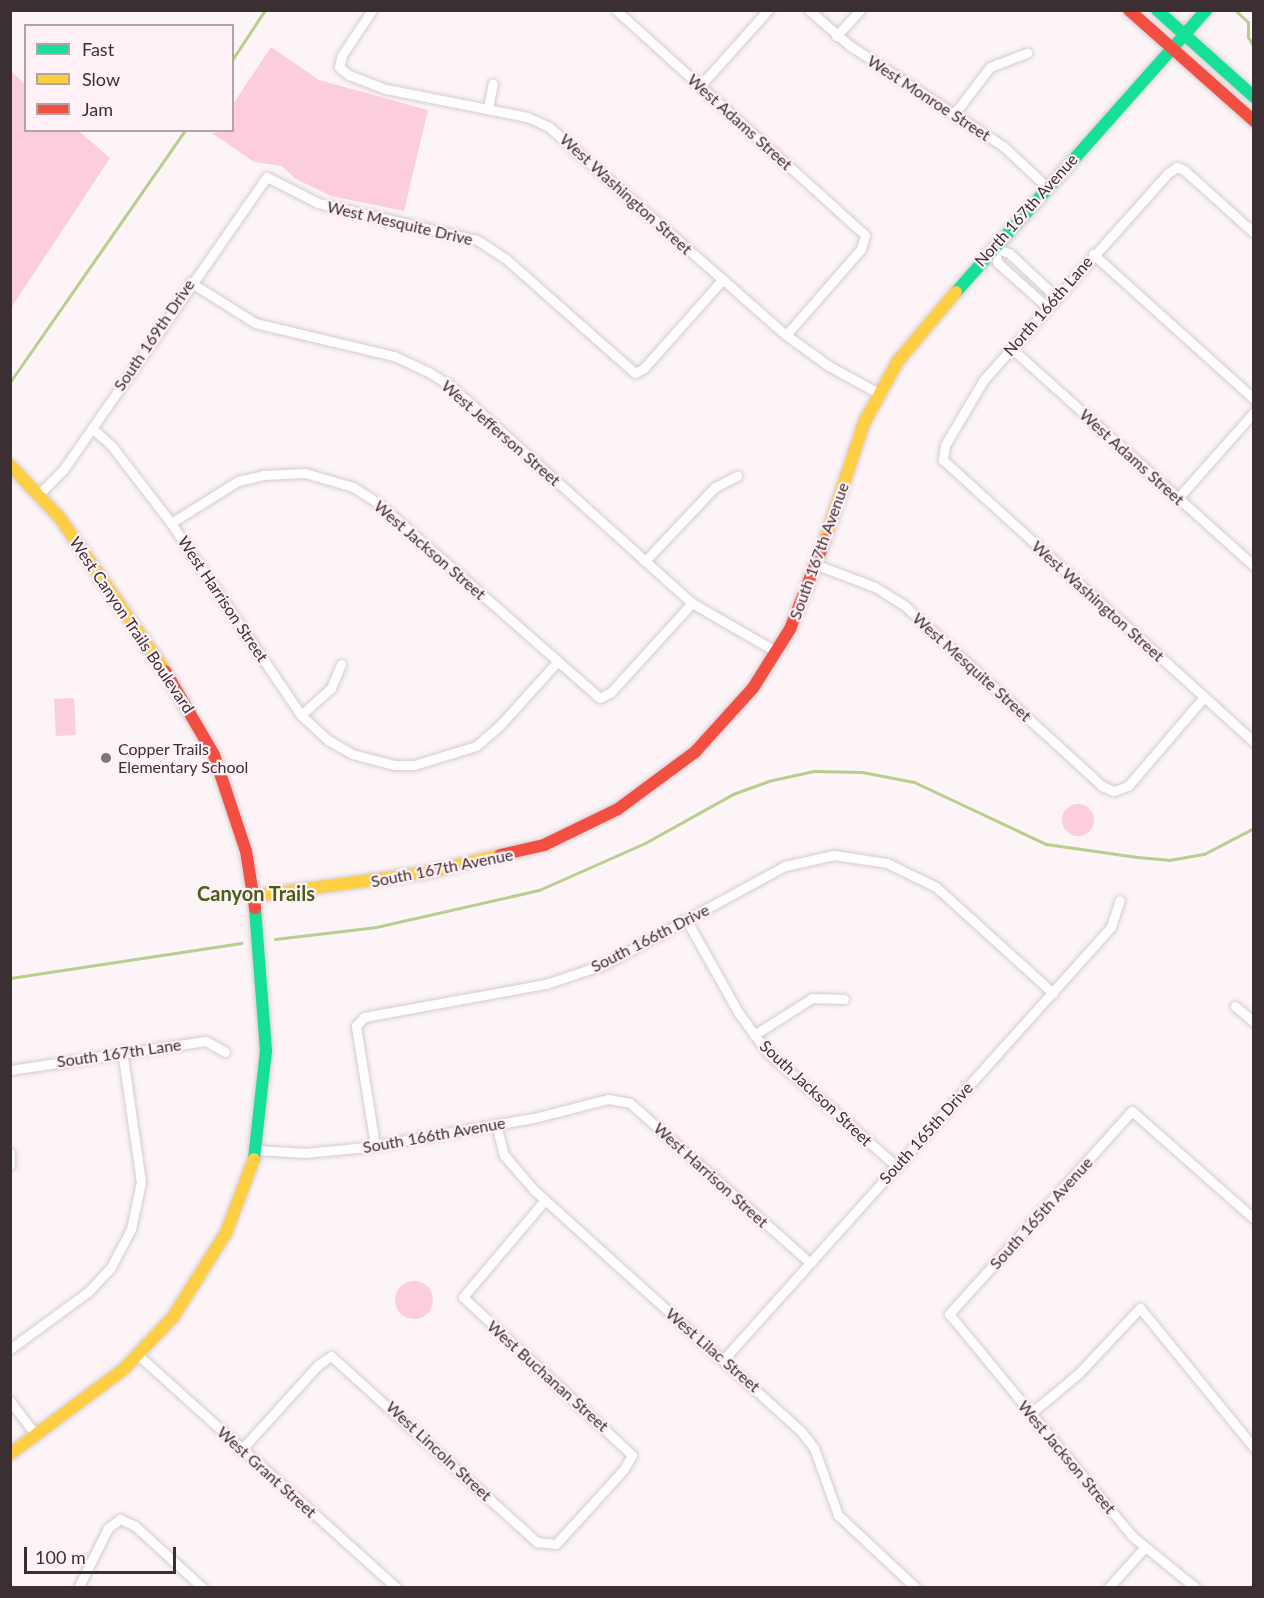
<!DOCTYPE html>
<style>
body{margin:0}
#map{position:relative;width:1264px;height:1598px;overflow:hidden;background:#fcf4f7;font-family:Lato,sans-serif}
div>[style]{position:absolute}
.green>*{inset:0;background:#fbcddf;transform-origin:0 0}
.round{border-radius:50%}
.stream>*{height:3px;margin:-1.5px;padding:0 1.5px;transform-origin:1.5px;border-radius:1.5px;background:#b7ce8e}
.roads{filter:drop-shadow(0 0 2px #d6ccd0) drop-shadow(0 0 2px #d6ccd0)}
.street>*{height:9px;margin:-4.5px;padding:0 4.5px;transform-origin:4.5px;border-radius:4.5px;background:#fffdfe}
.fast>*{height:12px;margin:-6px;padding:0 6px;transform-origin:6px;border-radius:6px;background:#16e098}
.slow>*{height:12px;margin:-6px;padding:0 6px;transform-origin:6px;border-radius:6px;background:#ffcf43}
.jam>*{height:12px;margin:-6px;padding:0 6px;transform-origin:6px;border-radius:6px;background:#f24e42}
.dots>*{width:16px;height:16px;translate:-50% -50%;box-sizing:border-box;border:3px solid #fff1f6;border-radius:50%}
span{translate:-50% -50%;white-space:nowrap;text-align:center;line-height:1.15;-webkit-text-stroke:4.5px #fff1f6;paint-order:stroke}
.street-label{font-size:16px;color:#3c2f34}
.poi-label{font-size:16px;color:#3c2f34}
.left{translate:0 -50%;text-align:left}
.quarter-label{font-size:20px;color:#465e17;font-weight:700}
.frame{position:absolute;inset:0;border:12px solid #3c2f34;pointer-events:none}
.legend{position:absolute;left:24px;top:24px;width:210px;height:108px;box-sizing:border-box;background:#fff1f6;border:2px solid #b1a3a8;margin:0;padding:8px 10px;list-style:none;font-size:18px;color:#3c2f34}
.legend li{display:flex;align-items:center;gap:12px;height:30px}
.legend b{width:30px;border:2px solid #b1a3a8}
.scale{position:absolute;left:24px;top:1547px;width:152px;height:27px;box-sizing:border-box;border:3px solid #3c2f34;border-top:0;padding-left:8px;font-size:18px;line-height:21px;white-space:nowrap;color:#3c2f34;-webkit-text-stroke:4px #fff1f6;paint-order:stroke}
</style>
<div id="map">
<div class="green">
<div style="clip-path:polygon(271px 47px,319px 80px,428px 110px,404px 211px,331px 196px,296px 179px,282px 166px,254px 162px,212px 133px,232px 130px,233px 104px)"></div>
<div style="clip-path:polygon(11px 71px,25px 84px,26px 130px,79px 131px,110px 158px,11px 308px)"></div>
<div style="left:74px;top:698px;width:37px;height:20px;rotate:87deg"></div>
<div class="round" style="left:1062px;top:804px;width:32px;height:32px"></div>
<div class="round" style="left:395px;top:1281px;width:38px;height:38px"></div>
</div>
<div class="stream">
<div style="left:1235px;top:10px;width:18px;rotate:43deg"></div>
<div style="left:1248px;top:22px;width:15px;rotate:90deg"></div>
<div style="left:1248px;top:37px;width:12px;rotate:59deg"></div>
<div style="left:232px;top:60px;width:60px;rotate:-56.6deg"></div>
<div style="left:10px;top:382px;width:307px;rotate:-55.2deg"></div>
<div style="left:275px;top:939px;width:102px;rotate:-6.8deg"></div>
<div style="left:376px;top:927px;width:167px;rotate:-12.8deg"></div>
<div style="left:539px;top:890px;width:116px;rotate:-23.9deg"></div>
<div style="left:645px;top:843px;width:101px;rotate:-29.1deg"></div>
<div style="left:733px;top:794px;width:37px;rotate:-20deg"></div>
<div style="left:768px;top:781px;width:47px;rotate:-12.3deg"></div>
<div style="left:814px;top:771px;width:48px;rotate:1.2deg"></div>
<div style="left:862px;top:772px;width:53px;rotate:10.9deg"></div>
<div style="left:914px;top:782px;width:146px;rotate:25.2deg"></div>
<div style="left:1046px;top:844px;width:92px;rotate:8.1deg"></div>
<div style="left:1137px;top:857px;width:32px;rotate:5deg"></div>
<div style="left:1169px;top:860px;width:36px;rotate:-10deg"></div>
<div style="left:1204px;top:854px;width:56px;rotate:-27.5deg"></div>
<div style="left:10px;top:978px;width:234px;rotate:-8.6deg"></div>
</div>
<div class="roads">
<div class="street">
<div style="left:372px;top:10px;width:54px;rotate:123.7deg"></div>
<div style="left:342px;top:55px;width:12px;rotate:104deg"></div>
<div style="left:339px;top:67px;width:13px;rotate:39deg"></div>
<div style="left:349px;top:75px;width:40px;rotate:21deg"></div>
<div style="left:386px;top:89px;width:144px;rotate:11.2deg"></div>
<div style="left:527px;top:117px;width:24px;rotate:24deg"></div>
<div style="left:549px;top:127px;width:315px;rotate:41.3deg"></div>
<div style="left:786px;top:335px;width:53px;rotate:35.8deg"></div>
<div style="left:829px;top:366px;width:56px;rotate:28.9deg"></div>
<div style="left:616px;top:10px;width:336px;rotate:42.1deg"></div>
<div style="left:865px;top:235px;width:15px;rotate:106deg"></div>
<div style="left:861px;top:249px;width:114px;rotate:131.1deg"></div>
<div style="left:809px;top:10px;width:53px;rotate:41.2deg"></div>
<div style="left:849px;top:45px;width:184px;rotate:33.3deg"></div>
<div style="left:1003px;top:146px;width:60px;rotate:43deg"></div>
<div style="left:836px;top:36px;width:35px;rotate:-47deg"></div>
<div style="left:700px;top:86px;width:102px;rotate:-48.2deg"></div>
<div style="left:488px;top:108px;width:25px;rotate:-79deg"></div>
<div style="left:954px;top:114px;width:59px;rotate:-52.5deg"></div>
<div style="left:990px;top:67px;width:40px;rotate:-21deg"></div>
<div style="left:1254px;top:233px;width:94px;rotate:-138deg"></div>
<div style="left:1184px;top:170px;width:8px;rotate:-157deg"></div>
<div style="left:1177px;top:167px;width:11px;rotate:146deg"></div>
<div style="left:1168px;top:173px;width:278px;rotate:131.7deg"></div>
<div style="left:983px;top:381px;width:74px;rotate:120.7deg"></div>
<div style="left:945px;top:445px;width:15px;rotate:98deg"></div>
<div style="left:943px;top:460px;width:420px;rotate:42.2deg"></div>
<div style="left:993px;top:247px;width:17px;rotate:73deg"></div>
<div style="left:998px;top:263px;width:64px;rotate:41.9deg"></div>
<div style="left:993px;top:247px;width:17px;rotate:21deg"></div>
<div style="left:1009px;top:253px;width:63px;rotate:43.1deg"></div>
<div style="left:1093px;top:254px;width:217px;rotate:42deg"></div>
<div style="left:190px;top:282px;width:77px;rotate:32.2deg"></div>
<div style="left:255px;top:323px;width:143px;rotate:13.4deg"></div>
<div style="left:394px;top:356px;width:40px;rotate:25deg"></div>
<div style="left:430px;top:373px;width:26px;rotate:32deg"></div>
<div style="left:452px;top:387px;width:323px;rotate:42deg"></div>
<div style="left:692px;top:603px;width:98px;rotate:30deg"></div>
<div style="left:1011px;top:348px;width:326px;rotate:41.9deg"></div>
<div style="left:92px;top:428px;width:25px;rotate:42deg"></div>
<div style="left:111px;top:445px;width:98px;rotate:52.4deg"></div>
<div style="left:171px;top:523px;width:232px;rotate:55.9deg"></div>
<div style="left:301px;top:715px;width:37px;rotate:43deg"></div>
<div style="left:328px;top:740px;width:28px;rotate:30deg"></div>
<div style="left:352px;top:754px;width:43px;rotate:14.7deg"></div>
<div style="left:394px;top:765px;width:20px"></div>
<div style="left:414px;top:765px;width:65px;rotate:-17deg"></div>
<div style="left:476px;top:746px;width:33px;rotate:-41deg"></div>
<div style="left:501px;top:724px;width:84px;rotate:-47.9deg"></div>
<div style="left:40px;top:493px;width:33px;rotate:-45deg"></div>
<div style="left:63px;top:470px;width:357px;rotate:-55.2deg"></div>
<div style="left:267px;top:177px;width:57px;rotate:27deg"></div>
<div style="left:318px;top:203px;width:163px;rotate:13.1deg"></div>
<div style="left:477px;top:240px;width:33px;rotate:33deg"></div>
<div style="left:505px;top:258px;width:174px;rotate:41.5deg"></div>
<div style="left:635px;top:373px;width:10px;rotate:-29deg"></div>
<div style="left:644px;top:368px;width:118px;rotate:-48.4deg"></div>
<div style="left:1178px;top:498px;width:115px;rotate:-48.5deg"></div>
<div style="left:171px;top:523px;width:79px;rotate:-32.1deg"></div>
<div style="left:238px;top:481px;width:26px;rotate:-13deg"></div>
<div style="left:263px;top:475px;width:42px;rotate:-2.7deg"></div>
<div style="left:305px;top:473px;width:50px;rotate:16.3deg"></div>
<div style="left:353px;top:487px;width:31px;rotate:33deg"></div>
<div style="left:379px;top:504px;width:294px;rotate:41.3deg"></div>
<div style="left:600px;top:698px;width:13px;rotate:-29deg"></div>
<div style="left:611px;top:692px;width:120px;rotate:-47.7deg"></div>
<div style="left:645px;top:561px;width:102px;rotate:-46.6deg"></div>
<div style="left:715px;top:487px;width:25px;rotate:-27deg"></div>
<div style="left:817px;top:565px;width:62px;rotate:20.8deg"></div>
<div style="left:875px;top:587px;width:36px;rotate:32deg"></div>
<div style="left:905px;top:606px;width:267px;rotate:42.4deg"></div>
<div style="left:1102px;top:786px;width:13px;rotate:23deg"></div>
<div style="left:1114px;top:791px;width:15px;rotate:-20deg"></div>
<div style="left:1128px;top:786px;width:117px;rotate:-49.5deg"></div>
<div style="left:301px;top:715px;width:40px;rotate:-42deg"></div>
<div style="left:331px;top:688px;width:26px;rotate:-67deg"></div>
<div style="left:687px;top:921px;width:104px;rotate:60.7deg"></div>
<div style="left:738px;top:1012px;width:51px;rotate:53.8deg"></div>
<div style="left:768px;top:1053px;width:171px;rotate:41.4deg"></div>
<div style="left:1235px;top:1006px;width:25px;rotate:40deg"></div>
<div style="left:754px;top:1035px;width:69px;rotate:-32.5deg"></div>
<div style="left:812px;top:998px;width:32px;rotate:2deg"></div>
<div style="left:10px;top:1070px;width:198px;rotate:-8.4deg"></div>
<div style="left:206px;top:1041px;width:22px;rotate:30deg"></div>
<div style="left:496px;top:1124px;width:32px;rotate:76deg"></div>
<div style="left:504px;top:1155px;width:46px;rotate:49.4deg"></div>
<div style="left:534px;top:1190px;width:358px;rotate:42.1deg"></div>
<div style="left:800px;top:1430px;width:23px;rotate:52deg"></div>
<div style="left:814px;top:1448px;width:71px;rotate:70.3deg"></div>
<div style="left:838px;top:1515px;width:107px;rotate:43.1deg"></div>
<div style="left:375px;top:1145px;width:121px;rotate:-99.1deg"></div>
<div style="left:356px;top:1026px;width:12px;rotate:-48deg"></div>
<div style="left:364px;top:1017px;width:185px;rotate:-10.3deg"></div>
<div style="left:546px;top:984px;width:62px;rotate:-18.7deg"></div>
<div style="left:605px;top:964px;width:205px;rotate:-28.6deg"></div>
<div style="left:785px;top:866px;width:50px;rotate:-12.7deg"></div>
<div style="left:834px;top:855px;width:54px;rotate:8.6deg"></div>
<div style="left:887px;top:863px;width:55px;rotate:26.1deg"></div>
<div style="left:936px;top:887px;width:158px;rotate:42.2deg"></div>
<div style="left:257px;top:1150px;width:48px;rotate:3.6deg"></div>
<div style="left:305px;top:1153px;width:62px;rotate:-5.5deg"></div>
<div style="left:367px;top:1147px;width:169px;rotate:-9.9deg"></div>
<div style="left:534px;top:1118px;width:76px;rotate:-14.4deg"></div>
<div style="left:608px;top:1099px;width:22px;rotate:10deg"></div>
<div style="left:630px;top:1103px;width:241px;rotate:41.6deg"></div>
<div style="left:10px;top:1153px;width:12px;rotate:90deg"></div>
<div style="left:10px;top:1349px;width:97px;rotate:-36.2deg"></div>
<div style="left:88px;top:1292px;width:34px;rotate:-47deg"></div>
<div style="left:111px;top:1267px;width:43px;rotate:-62.2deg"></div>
<div style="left:131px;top:1229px;width:48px;rotate:-78deg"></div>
<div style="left:141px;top:1182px;width:133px;rotate:-98.2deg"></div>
<div style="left:138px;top:1355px;width:348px;rotate:42deg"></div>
<div style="left:723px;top:1360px;width:581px;rotate:-48.14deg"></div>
<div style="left:1111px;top:927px;width:28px;rotate:-72deg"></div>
<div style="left:10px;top:1401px;width:43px;rotate:52.6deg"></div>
<div style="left:1031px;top:1413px;width:61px;rotate:-39.7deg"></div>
<div style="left:1078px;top:1374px;width:91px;rotate:-46.8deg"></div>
<div style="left:1140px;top:1308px;width:181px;rotate:50.8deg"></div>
<div style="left:241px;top:1450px;width:115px;rotate:-47.8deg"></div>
<div style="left:318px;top:1365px;width:16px;rotate:-35deg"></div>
<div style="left:331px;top:1356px;width:278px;rotate:42.1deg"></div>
<div style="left:537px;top:1542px;width:19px;rotate:6deg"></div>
<div style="left:556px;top:1544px;width:101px;rotate:-47.8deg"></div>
<div style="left:624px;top:1469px;width:16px;rotate:-60deg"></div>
<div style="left:632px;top:1455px;width:231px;rotate:-136.9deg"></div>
<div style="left:463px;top:1297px;width:127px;rotate:-49.8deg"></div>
<div style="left:78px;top:1588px;width:67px;rotate:-63.4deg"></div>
<div style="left:108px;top:1528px;width:15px;rotate:-37deg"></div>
<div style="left:120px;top:1519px;width:17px;rotate:25deg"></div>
<div style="left:135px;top:1526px;width:92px;rotate:42.4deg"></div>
<div style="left:1108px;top:1588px;width:55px;rotate:-47.9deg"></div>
<div style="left:1196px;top:1588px;width:81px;rotate:-141deg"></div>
<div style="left:1133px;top:1537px;width:289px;rotate:-129.5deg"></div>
<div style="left:949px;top:1314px;width:273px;rotate:-48deg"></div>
<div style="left:1132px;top:1111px;width:163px;rotate:41.5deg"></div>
</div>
<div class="fast">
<div style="left:1157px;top:10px;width:130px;rotate:41.9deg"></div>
<div style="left:956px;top:292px;width:377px;rotate:-48.4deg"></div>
<div style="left:254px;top:1159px;width:109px;rotate:-83.7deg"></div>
<div style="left:266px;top:1051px;width:143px;rotate:-94.4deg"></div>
</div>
<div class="slow">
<div style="left:10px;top:465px;width:73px;rotate:46.7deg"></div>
<div style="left:60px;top:518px;width:186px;rotate:55.5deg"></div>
<div style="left:825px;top:540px;width:123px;rotate:-71.6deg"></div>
<div style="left:864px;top:423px;width:71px;rotate:-61.3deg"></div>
<div style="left:898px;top:361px;width:90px;rotate:-50deg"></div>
<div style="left:254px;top:896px;width:173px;rotate:-7.7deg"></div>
<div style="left:425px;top:873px;width:77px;rotate:-13.5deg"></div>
<div style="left:10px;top:1454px;width:142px;rotate:-36.7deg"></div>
<div style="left:124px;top:1369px;width:71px;rotate:-46.7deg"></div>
<div style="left:173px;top:1317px;width:99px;rotate:-57.8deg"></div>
<div style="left:226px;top:1233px;width:79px;rotate:-69.3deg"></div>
</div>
<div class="jam">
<div style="left:1129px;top:10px;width:167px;rotate:41.6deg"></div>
<div style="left:165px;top:671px;width:97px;rotate:59.7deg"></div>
<div style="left:214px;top:755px;width:101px;rotate:71.6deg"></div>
<div style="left:246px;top:851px;width:58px;rotate:81deg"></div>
<div style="left:500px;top:855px;width:45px;rotate:-12.8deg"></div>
<div style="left:544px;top:845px;width:82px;rotate:-25.9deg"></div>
<div style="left:618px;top:809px;width:96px;rotate:-36.5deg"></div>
<div style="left:695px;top:752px;width:86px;rotate:-47.8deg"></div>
<div style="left:753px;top:688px;width:70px;rotate:-57.9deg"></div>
<div style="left:790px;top:629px;width:96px;rotate:-68.5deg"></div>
</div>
</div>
<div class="dots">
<div style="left:106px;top:758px;background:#7f7478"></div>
</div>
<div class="street-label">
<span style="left:929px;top:98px;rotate:33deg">West Monroe Street</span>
<span style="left:740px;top:122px;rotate:42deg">West Adams Street</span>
<span style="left:626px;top:194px;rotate:42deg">West Washington Street</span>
<span style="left:1026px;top:210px;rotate:-48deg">North 167th Avenue</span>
<span style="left:400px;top:223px;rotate:13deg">West Mesquite Drive</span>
<span style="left:1048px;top:306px;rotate:-49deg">North 166th Lane</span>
<span style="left:154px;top:335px;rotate:-56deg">South 169th Drive</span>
<span style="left:501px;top:433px;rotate:41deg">West Jefferson Street</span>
<span style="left:1132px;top:457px;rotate:42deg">West Adams Street</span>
<span style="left:430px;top:550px;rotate:41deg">West Jackson Street</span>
<span style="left:819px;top:551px;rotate:-70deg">South 167th Avenue</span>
<span style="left:223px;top:599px;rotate:56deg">West Harrison Street</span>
<span style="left:1098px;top:601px;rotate:42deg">West Washington Street</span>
<span style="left:132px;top:625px;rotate:56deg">West Canyon Trails Boulevard</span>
<span style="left:972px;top:667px;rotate:42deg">West Mesquite Street</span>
<span style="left:442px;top:868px;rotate:-11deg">South 167th Avenue</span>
<span style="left:650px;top:938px;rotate:-27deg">South 166th Drive</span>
<span style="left:119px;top:1053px;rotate:-8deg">South 167th Lane</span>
<span style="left:816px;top:1093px;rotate:43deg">South Jackson Street</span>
<span style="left:926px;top:1133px;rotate:-48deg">South 165th Drive</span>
<span style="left:434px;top:1135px;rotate:-10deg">South 166th Avenue</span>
<span style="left:711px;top:1175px;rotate:42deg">West Harrison Street</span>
<span style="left:1041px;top:1213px;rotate:-48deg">South 165th Avenue</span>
<span style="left:713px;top:1350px;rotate:41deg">West Lilac Street</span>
<span style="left:548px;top:1376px;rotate:42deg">West Buchanan Street</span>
<span style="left:439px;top:1451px;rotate:43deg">West Lincoln Street</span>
<span style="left:1067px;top:1457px;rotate:50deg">West Jackson Street</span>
<span style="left:267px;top:1472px;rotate:42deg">West Grant Street</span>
</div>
<div class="poi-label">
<span class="left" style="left:118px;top:758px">Copper Trails<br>Elementary School</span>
</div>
<div class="quarter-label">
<span style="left:256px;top:893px">Canyon Trails</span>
</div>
<div class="frame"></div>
<ul class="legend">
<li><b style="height:8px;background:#16e098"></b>Fast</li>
<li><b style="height:8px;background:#ffcf43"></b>Slow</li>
<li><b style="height:8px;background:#f24e42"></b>Jam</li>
</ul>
<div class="scale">100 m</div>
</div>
